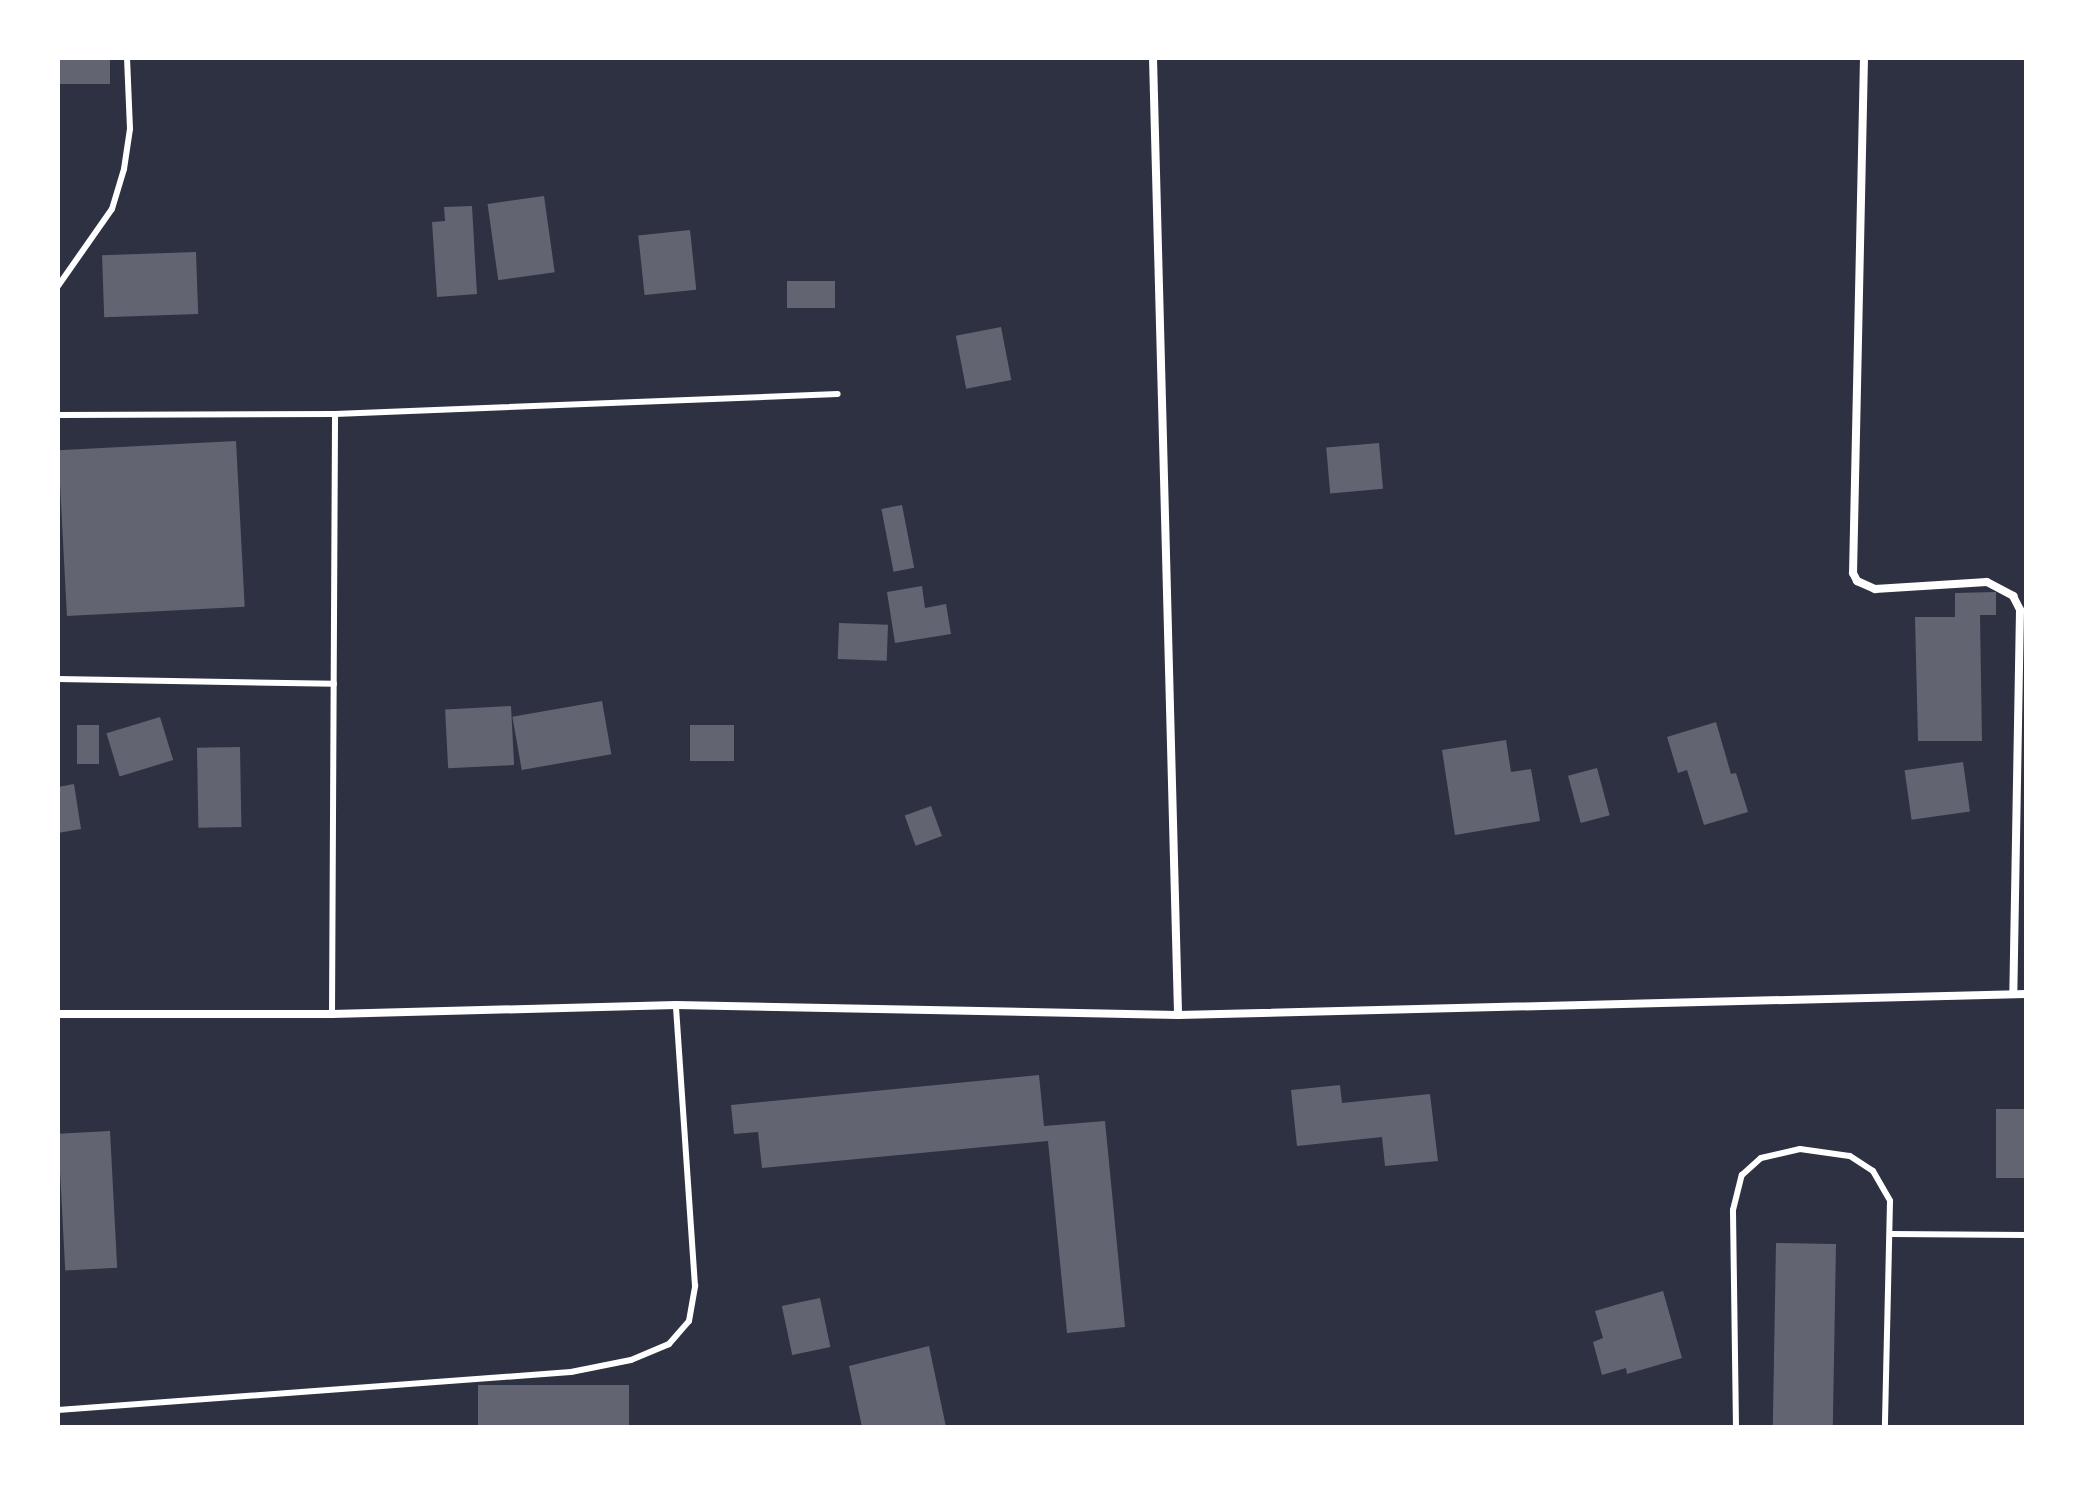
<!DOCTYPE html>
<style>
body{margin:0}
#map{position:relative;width:2084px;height:1485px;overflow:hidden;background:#2d3142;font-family:Figtree,sans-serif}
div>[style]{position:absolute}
.building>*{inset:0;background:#626471;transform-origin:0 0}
.service>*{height:6px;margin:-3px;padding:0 3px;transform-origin:3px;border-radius:3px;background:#fff}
.minor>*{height:8px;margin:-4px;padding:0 4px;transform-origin:4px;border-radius:4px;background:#fff}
span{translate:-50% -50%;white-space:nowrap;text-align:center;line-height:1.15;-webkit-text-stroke:8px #fff;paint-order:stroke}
.frame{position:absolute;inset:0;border:60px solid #fff;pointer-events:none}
</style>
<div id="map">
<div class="building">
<div style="left:58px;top:58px;width:52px;height:26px"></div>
<div style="left:544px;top:196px;width:77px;height:57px;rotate:82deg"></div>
<div style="clip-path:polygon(472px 206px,477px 294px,437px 297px,432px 222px,445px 221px,444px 207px)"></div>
<div style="left:690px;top:230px;width:60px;height:52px;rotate:84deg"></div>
<div style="left:196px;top:252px;width:62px;height:94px;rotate:88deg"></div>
<div style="left:787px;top:281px;width:48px;height:27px"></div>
<div style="left:1001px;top:327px;width:54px;height:46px;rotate:79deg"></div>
<div style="left:236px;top:441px;width:166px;height:178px;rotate:87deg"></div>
<div style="left:1379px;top:443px;width:46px;height:53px;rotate:85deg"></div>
<div style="left:902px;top:505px;width:64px;height:21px;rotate:79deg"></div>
<div style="clip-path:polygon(922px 586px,925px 608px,946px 604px,951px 634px,895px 643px,887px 592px)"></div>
<div style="clip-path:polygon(1996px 592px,1996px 615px,1980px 615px,1982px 741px,1918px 741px,1915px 617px,1955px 617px,1955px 593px)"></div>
<div style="left:839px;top:623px;width:49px;height:36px;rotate:2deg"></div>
<div style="left:602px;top:701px;width:54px;height:91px;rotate:80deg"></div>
<div style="left:511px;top:706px;width:59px;height:66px;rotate:87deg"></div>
<div style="left:160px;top:717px;width:45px;height:56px;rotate:73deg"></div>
<div style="clip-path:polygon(1716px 722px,1731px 774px,1736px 773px,1748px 812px,1704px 825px,1687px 770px,1678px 773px,1667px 737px)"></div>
<div style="left:77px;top:725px;width:22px;height:39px"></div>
<div style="left:734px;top:725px;width:36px;height:44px;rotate:90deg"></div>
<div style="clip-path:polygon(1506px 740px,1511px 772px,1531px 769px,1540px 821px,1455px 835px,1442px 750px)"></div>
<div style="left:240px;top:747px;width:80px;height:43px;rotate:89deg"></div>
<div style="left:1963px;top:762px;width:50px;height:59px;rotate:82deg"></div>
<div style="left:1597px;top:768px;width:49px;height:30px;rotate:75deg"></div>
<div style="clip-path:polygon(74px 784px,81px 829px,58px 833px,58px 787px)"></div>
<div style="left:931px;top:806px;width:32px;height:28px;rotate:70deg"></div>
<div style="clip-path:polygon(1039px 1075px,1044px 1126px,1105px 1121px,1125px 1327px,1067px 1333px,1048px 1141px,762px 1168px,758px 1132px,734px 1134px,731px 1105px)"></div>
<div style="clip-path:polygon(1340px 1085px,1342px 1103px,1430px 1094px,1438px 1161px,1385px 1166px,1382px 1137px,1297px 1146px,1291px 1090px)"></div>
<div style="left:1996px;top:1109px;width:30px;height:69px"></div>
<div style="left:110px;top:1131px;width:137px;height:52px;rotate:87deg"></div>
<div style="left:1776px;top:1243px;width:60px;height:184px;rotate:1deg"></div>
<div style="clip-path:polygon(1663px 1291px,1682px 1358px,1627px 1374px,1626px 1368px,1602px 1375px,1593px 1342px,1603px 1338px,1595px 1311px)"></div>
<div style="left:820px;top:1298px;width:50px;height:39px;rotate:78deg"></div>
<div style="clip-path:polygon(929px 1346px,946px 1427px,862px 1427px,849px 1366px)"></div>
<div style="left:478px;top:1385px;width:151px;height:42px"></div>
</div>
<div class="service">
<div style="left:58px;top:286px;width:94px;rotate:-55deg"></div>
<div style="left:112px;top:209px;width:42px;rotate:-73.3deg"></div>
<div style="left:124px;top:169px;width:40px;rotate:-81.5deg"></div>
<div style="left:130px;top:129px;width:71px;rotate:-92.4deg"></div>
<div style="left:58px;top:415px;width:277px;rotate:-0.2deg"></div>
<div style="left:335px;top:414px;width:503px;rotate:-2.28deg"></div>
<div style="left:58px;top:679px;width:276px;rotate:1deg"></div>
<div style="left:332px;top:1014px;width:600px;rotate:-89.71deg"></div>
<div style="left:1891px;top:1234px;width:135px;rotate:0.4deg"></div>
<div style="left:58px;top:1410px;width:514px;rotate:-4.24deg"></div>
<div style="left:571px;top:1372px;width:61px;rotate:-11.3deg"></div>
<div style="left:631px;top:1360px;width:41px;rotate:-22.8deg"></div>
<div style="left:669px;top:1344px;width:30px;rotate:-49deg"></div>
<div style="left:689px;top:1321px;width:36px;rotate:-80deg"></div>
<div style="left:695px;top:1286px;width:282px;rotate:-93.9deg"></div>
<div style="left:1736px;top:1427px;width:217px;rotate:-90.8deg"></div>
<div style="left:1733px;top:1210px;width:36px;rotate:-76deg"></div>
<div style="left:1742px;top:1175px;width:25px;rotate:-42deg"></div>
<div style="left:1761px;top:1158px;width:40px;rotate:-13deg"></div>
<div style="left:1800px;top:1149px;width:50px;rotate:8deg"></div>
<div style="left:1850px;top:1156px;width:27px;rotate:33deg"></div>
<div style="left:1873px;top:1171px;width:34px;rotate:60deg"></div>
<div style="left:1890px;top:1201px;width:226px;rotate:91.3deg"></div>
</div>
<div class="minor">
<div style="left:1153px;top:58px;width:957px;rotate:88.5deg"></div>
<div style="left:1864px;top:58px;width:515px;rotate:91.22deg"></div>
<div style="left:1853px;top:573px;width:9px;rotate:63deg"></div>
<div style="left:1857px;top:581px;width:20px;rotate:24deg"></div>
<div style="left:1875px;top:589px;width:112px;rotate:-3.6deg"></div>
<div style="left:1987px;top:582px;width:30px;rotate:28deg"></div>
<div style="left:2013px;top:596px;width:16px;rotate:63deg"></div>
<div style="left:2020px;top:610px;width:384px;rotate:91deg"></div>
<div style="left:58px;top:1014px;width:274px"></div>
<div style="left:332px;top:1014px;width:344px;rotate:-1.5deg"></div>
<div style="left:676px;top:1005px;width:502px;rotate:1.14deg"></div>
<div style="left:1178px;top:1015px;width:848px;rotate:-1.42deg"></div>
</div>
<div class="frame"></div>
</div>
